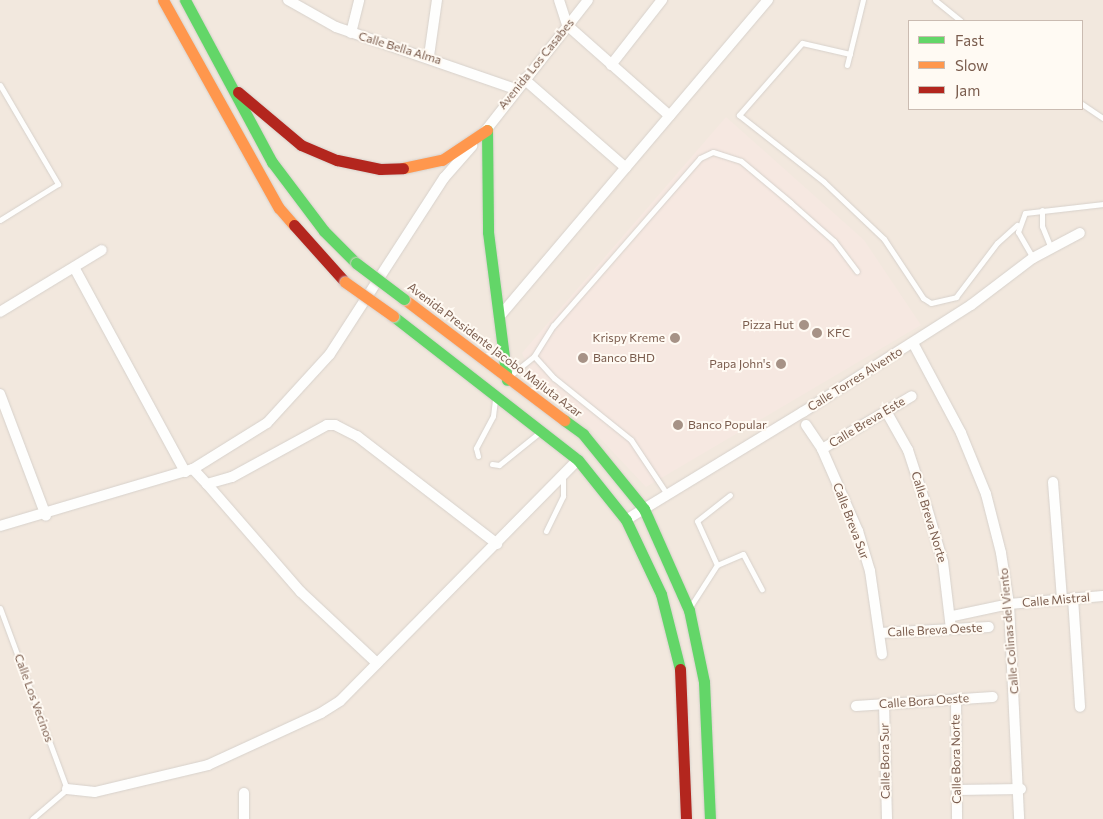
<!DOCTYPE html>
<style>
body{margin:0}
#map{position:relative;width:1103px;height:819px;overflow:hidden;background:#f9f5f0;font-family:Commissioner,sans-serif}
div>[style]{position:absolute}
.residential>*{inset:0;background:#f2e8de}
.commercial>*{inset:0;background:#f6e8e1}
.roads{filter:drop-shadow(0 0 1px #d7d1cb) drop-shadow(0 0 1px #d7d1cb)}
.lane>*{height:5px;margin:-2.5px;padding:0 2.5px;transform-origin:2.5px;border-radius:2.5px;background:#fefefd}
.street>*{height:10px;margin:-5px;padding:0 5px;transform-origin:5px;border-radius:5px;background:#fefefd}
.fast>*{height:11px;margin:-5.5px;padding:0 5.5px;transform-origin:5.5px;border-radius:5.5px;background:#63d668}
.slow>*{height:11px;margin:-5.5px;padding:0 5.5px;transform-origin:5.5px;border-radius:5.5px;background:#ff974d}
.jam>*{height:11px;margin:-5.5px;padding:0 5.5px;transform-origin:5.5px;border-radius:5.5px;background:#b3261e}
.bridges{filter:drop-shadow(0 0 1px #dad1cc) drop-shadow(0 0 1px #dad1cc)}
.fast-bridge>*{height:11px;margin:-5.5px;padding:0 5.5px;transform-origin:5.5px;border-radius:5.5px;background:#63d668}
.slow-bridge>*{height:11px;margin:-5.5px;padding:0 5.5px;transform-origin:5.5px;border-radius:5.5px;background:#ff974d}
.dots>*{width:14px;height:14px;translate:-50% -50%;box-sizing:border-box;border:2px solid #fffaf3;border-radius:50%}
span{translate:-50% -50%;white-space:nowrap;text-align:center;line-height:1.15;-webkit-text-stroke:4px #fffaf3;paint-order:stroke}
.street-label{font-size:12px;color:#7a5c4d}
.poi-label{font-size:12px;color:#7a5c4d}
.right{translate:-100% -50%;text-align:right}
.left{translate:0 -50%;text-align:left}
.legend{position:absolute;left:908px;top:20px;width:175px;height:90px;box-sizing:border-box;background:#fffaf3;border:1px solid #cabbb1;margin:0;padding:6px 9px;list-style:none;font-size:15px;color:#7a5c4d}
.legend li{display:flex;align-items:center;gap:10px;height:25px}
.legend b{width:25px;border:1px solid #cabbb1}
</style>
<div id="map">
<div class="residential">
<div style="clip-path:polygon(evenodd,0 0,1103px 0,1103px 819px,0 819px,0 0,909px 21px,1082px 21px,1082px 109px,909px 109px,909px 21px)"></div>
</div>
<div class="commercial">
<div style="clip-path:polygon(726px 117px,864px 240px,921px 325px,646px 487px,581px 418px,534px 380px,522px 353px)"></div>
</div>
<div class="roads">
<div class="lane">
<div style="left:935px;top:0;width:33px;rotate:39deg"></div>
<div style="left:850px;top:54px;width:49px;rotate:-167.1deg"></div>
<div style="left:802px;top:43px;width:96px;rotate:131.2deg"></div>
<div style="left:739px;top:115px;width:108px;rotate:38.2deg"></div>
<div style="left:824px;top:182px;width:83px;rotate:43.5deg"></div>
<div style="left:884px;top:239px;width:71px;rotate:56.5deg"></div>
<div style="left:923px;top:298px;width:9px;rotate:32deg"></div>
<div style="left:931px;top:303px;width:26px;rotate:-13deg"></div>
<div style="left:956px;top:297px;width:68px;rotate:-52.8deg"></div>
<div style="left:997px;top:243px;width:27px;rotate:-42deg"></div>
<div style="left:847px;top:65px;width:67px;rotate:-76.2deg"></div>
<div style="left:0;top:85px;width:115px;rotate:59.6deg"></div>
<div style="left:58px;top:184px;width:68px;rotate:148.2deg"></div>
<div style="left:1082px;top:104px;width:25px;rotate:34deg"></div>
<div style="left:1042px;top:210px;width:16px;rotate:90deg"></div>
<div style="left:1042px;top:226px;width:24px;rotate:68deg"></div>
<div style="left:1033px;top:258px;width:30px;rotate:-120deg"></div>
<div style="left:1018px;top:232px;width:20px;rotate:-70deg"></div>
<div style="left:1025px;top:213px;width:79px;rotate:-6.6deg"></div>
<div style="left:534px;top:356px;width:30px;rotate:48deg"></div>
<div style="left:554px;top:378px;width:99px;rotate:38.8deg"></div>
<div style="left:631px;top:440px;width:65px;rotate:56.3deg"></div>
<div style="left:512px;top:374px;width:28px;rotate:-39deg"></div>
<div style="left:534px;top:356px;width:36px;rotate:-58deg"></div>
<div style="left:553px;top:326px;width:223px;rotate:-48.8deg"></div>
<div style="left:700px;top:158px;width:14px;rotate:-25deg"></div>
<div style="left:713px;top:152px;width:29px;rotate:18deg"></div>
<div style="left:741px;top:161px;width:65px;rotate:40deg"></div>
<div style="left:791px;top:203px;width:57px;rotate:41.5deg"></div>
<div style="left:834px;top:241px;width:38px;rotate:53deg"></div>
<div style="left:478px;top:456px;width:8px;rotate:-104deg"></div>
<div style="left:476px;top:448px;width:36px;rotate:-62deg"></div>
<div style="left:493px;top:416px;width:17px;rotate:-83deg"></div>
<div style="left:492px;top:464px;width:7px;rotate:8deg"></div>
<div style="left:499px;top:465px;width:53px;rotate:-38.8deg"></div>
<div style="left:546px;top:531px;width:39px;rotate:-64deg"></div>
<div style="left:563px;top:496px;width:20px;rotate:-90deg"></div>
<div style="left:717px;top:565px;width:28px;rotate:-23deg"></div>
<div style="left:743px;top:554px;width:40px;rotate:62deg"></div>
<div style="left:690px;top:607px;width:50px;rotate:-57.3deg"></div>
<div style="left:717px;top:565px;width:48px;rotate:-114.4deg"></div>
<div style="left:697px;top:521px;width:42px;rotate:-38.2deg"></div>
<div style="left:0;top:608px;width:193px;rotate:69.7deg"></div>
<div style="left:67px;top:789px;width:46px;rotate:139.4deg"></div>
</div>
<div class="street">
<div style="left:288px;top:0;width:55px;rotate:29.4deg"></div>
<div style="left:336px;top:27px;width:189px;rotate:19.1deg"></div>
<div style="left:559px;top:0;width:26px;rotate:72deg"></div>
<div style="left:567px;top:25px;width:137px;rotate:41.5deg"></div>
<div style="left:351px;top:33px;width:34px;rotate:-76deg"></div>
<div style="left:429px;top:56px;width:57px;rotate:-81.9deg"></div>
<div style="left:611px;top:65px;width:83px;rotate:-51.9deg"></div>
<div style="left:524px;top:79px;width:135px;rotate:41.1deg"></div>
<div style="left:483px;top:134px;width:170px;rotate:-51.9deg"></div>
<div style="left:75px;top:269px;width:231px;rotate:61.5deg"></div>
<div style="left:0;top:312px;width:119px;rotate:-31.3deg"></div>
<div style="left:499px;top:317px;width:416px;rotate:-49.7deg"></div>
<div style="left:913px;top:343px;width:102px;rotate:61.9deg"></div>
<div style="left:961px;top:433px;width:66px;rotate:67.7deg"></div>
<div style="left:986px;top:494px;width:61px;rotate:75.7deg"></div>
<div style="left:1001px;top:553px;width:52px;rotate:81.1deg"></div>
<div style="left:1009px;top:604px;width:215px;rotate:87.3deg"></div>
<div style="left:0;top:394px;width:130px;rotate:69.3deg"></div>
<div style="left:886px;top:411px;width:45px;rotate:60.6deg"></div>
<div style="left:908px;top:450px;width:61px;rotate:71.9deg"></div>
<div style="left:927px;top:508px;width:56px;rotate:73.5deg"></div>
<div style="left:943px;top:562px;width:67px;rotate:83.2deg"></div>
<div style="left:806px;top:425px;width:29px;rotate:56deg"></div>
<div style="left:822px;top:449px;width:90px;rotate:66.3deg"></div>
<div style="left:858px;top:531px;width:42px;rotate:73.3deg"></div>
<div style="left:870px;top:571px;width:84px;rotate:81.8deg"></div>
<div style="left:822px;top:449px;width:104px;rotate:-30.5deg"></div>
<div style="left:193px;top:469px;width:21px;rotate:47deg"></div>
<div style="left:207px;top:484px;width:26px;rotate:-16deg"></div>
<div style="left:232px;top:477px;width:108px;rotate:-28.7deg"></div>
<div style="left:327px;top:425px;width:8px"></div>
<div style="left:335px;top:425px;width:25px;rotate:27deg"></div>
<div style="left:357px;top:436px;width:177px;rotate:37.6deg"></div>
<div style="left:1053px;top:482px;width:117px;rotate:85.6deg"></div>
<div style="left:207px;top:484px;width:143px;rotate:49deg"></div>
<div style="left:301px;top:592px;width:104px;rotate:43.1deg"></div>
<div style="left:626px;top:520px;width:207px;rotate:-31.4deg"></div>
<div style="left:803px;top:412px;width:199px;rotate:-32.5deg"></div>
<div style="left:971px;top:305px;width:78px;rotate:-37.2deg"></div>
<div style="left:1033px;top:258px;width:53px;rotate:-28deg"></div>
<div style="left:0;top:526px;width:201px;rotate:-16.5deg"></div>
<div style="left:193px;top:469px;width:87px;rotate:-31.9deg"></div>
<div style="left:267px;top:423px;width:93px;rotate:-47.6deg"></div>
<div style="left:330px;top:354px;width:210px;rotate:-57.1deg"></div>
<div style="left:444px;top:178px;width:43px;rotate:-48.8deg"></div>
<div style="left:1073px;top:598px;width:109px;rotate:86.3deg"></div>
<div style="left:953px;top:616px;width:57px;rotate:-12.1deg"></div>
<div style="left:1009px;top:604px;width:94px;rotate:-4.9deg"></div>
<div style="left:880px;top:633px;width:109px;rotate:-3.2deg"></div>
<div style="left:956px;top:699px;width:120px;rotate:89.5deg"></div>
<div style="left:884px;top:704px;width:115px;rotate:88.5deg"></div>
<div style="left:856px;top:706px;width:137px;rotate:-3.8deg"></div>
<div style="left:67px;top:789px;width:28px;rotate:6deg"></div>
<div style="left:95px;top:792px;width:116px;rotate:-13.4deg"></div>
<div style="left:208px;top:765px;width:124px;rotate:-24.7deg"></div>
<div style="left:321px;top:713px;width:22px;rotate:-32deg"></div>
<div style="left:340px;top:701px;width:339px;rotate:-45.4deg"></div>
<div style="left:957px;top:790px;width:64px;rotate:-0.9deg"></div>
<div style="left:244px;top:819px;width:26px;rotate:-90deg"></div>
</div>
<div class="fast">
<div style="left:185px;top:0;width:184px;rotate:61.8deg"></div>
<div style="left:272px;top:162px;width:86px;rotate:53deg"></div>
<div style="left:324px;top:231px;width:45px;rotate:45deg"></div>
<div style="left:487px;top:130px;width:102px;rotate:89.4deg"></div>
<div style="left:488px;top:232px;width:149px;rotate:82.7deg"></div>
<div style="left:393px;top:316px;width:234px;rotate:37.9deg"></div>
<div style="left:578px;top:460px;width:77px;rotate:51.3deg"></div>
<div style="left:626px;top:520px;width:82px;rotate:64.7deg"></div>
<div style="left:661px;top:594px;width:77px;rotate:75.8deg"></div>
<div style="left:564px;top:420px;width:24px;rotate:36deg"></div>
<div style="left:583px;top:434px;width:97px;rotate:50.9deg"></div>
<div style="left:644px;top:509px;width:111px;rotate:66deg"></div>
<div style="left:689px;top:610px;width:74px;rotate:78.2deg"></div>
<div style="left:704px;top:682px;width:137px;rotate:87.5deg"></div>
</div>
<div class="slow">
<div style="left:163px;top:0;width:238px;rotate:60.9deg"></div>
<div style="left:279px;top:208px;width:23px;rotate:49deg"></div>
<div style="left:403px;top:168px;width:40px;rotate:-12deg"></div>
<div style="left:442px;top:160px;width:54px;rotate:-33.7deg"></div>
<div style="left:404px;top:299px;width:201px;rotate:37.1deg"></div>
</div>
<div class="jam">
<div style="left:238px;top:92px;width:82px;rotate:40.1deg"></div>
<div style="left:301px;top:145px;width:39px;rotate:23deg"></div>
<div style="left:337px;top:160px;width:44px;rotate:11.8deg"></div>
<div style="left:380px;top:169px;width:23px;rotate:-2deg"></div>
<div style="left:294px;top:225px;width:76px;rotate:48.2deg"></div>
<div style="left:680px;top:669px;width:150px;rotate:87.7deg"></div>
</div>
</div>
<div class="bridges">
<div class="fast-bridge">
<div style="left:356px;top:263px;width:60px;rotate:36.9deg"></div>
</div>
<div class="slow-bridge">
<div style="left:345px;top:282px;width:59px;rotate:35.3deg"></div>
</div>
</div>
<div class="dots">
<div style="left:804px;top:325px;background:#a69286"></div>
<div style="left:817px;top:333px;background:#a69286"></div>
<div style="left:675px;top:338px;background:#a69286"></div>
<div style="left:583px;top:358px;background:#a69286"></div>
<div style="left:781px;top:364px;background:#a69286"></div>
<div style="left:678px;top:425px;background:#a69286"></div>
</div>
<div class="street-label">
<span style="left:400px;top:48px;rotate:17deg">Calle Bella Alma</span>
<span style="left:536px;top:64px;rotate:-51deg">Avenida Los Casabes</span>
<span style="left:495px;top:350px;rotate:37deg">Avenida Presidente Jacobo Majluta Azar</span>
<span style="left:855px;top:379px;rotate:-32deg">Calle Torres Alvento</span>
<span style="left:867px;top:422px;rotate:-31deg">Calle Breva Este</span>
<span style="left:929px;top:517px;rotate:73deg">Calle Breva Norte</span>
<span style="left:851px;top:521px;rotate:69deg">Calle Breva Sur</span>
<span style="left:1056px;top:600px;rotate:-5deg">Calle Mistral</span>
<span style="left:935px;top:630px;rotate:-3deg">Calle Breva Oeste</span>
<span style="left:1009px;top:631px;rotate:-95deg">Calle Colinas del Viento</span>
<span style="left:34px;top:698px;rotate:70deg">Calle Los Vecinos</span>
<span style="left:924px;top:701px;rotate:-4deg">Calle Bora Oeste</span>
<span style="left:956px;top:759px;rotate:-91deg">Calle Bora Norte</span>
<span style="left:885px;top:761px;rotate:-91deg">Calle Bora Sur</span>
</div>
<div class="poi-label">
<span class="right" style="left:794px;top:325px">Pizza Hut</span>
<span class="left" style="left:827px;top:333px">KFC</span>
<span class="right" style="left:665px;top:338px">Krispy Kreme</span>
<span class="left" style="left:593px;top:358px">Banco BHD</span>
<span class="right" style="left:771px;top:364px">Papa John's</span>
<span class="left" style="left:688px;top:425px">Banco Popular</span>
</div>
<ul class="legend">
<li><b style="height:6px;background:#63d668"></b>Fast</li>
<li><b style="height:6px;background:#ff974d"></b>Slow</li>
<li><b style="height:6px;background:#b3261e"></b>Jam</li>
</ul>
</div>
